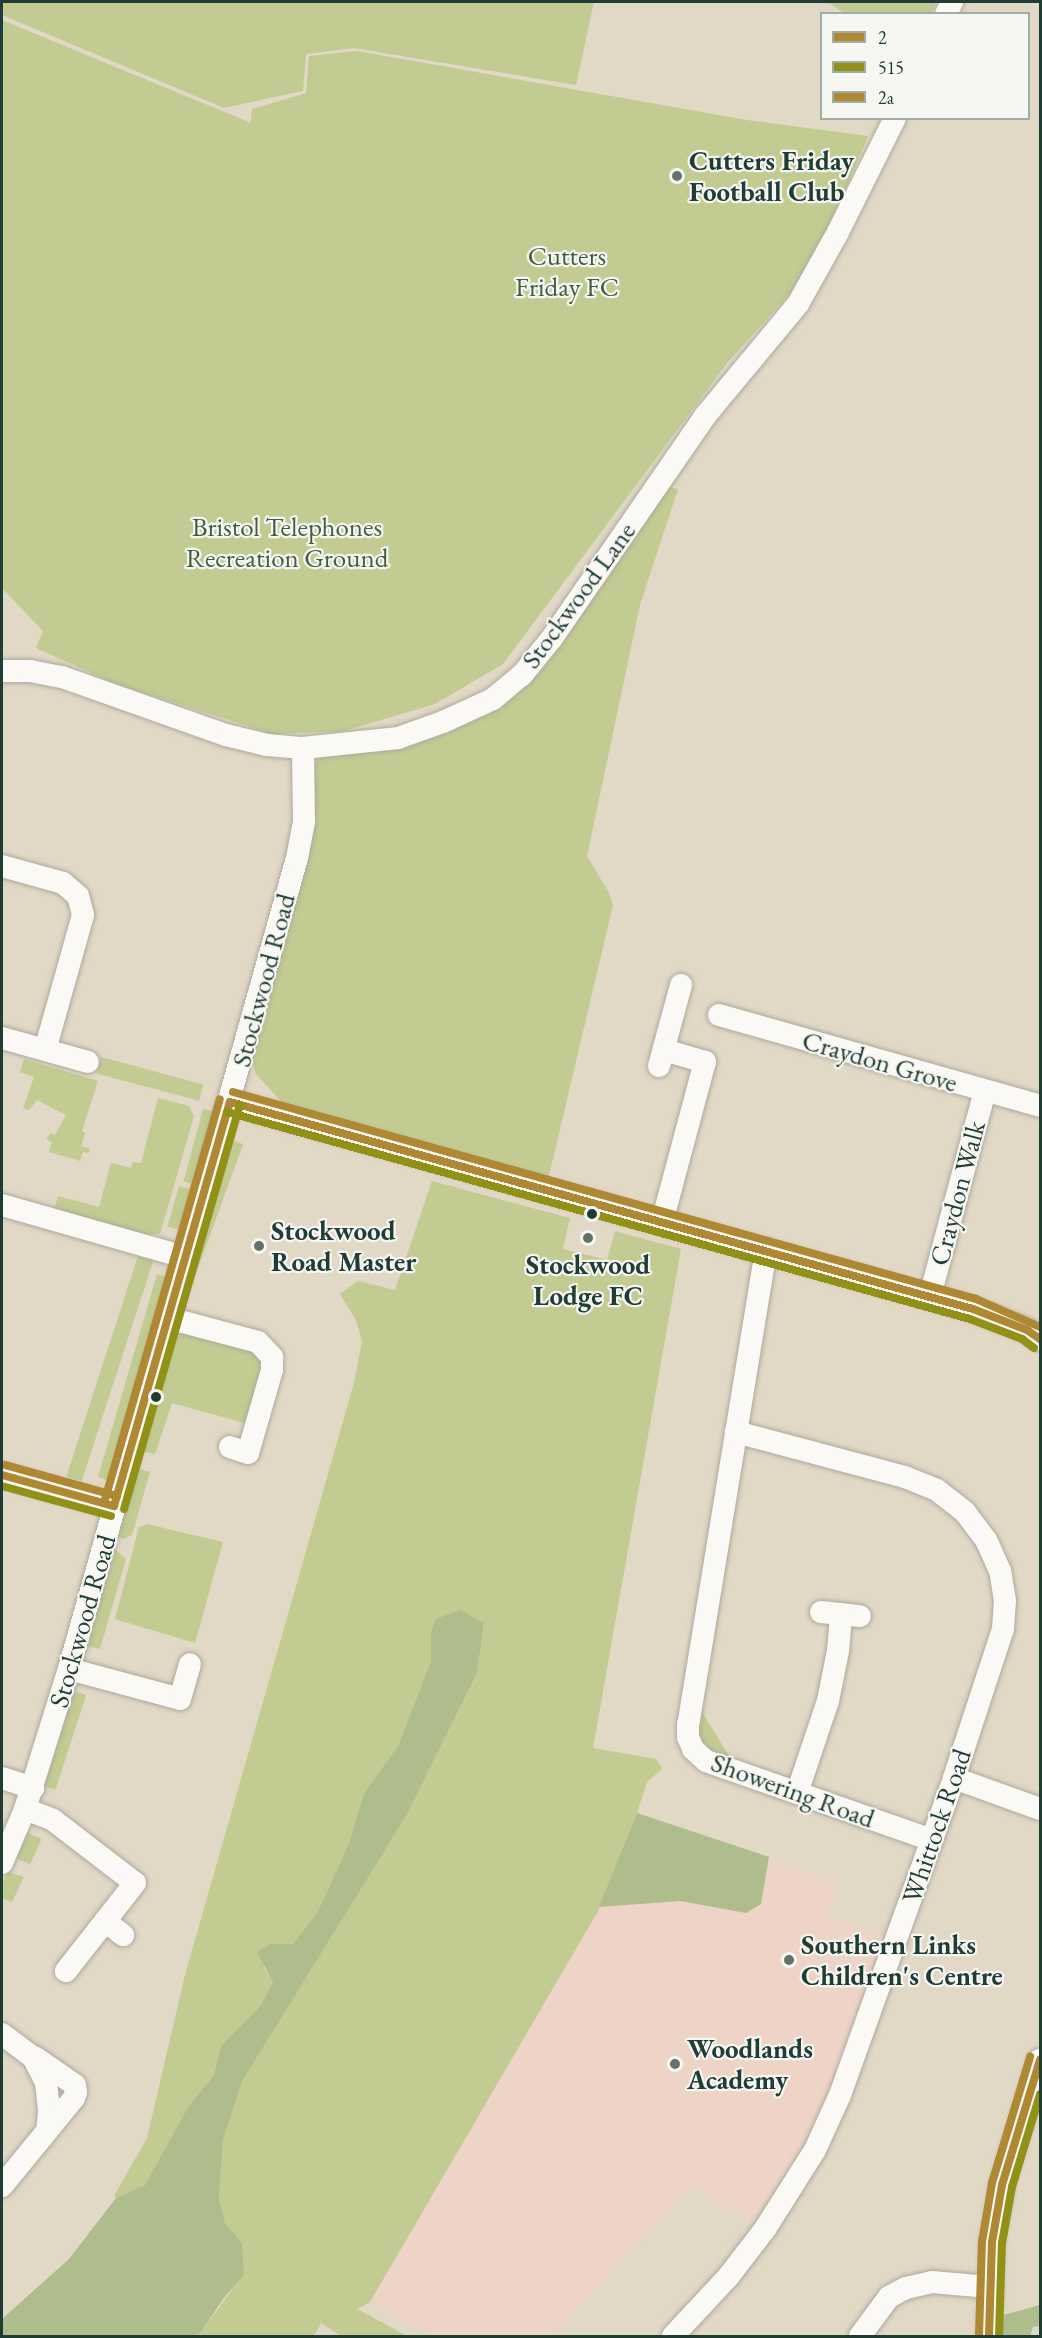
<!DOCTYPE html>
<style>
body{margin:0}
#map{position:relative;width:1042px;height:2338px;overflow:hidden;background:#e1d8c5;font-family:"EB Garamond",serif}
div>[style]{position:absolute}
.built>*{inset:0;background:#edd4c7}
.green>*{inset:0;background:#c2cb91;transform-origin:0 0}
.forest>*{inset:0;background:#afbc8b}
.roads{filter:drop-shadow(0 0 2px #adaa9d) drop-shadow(0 0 2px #adaa9d)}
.minor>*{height:22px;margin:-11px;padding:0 11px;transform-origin:11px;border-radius:11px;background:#faf9f6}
.bus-1>*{height:8px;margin:-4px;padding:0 4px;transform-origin:4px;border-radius:4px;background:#ae8833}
.bus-2>*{height:8px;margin:-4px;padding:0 4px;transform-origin:4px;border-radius:4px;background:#919117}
.bus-3>*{height:8px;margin:-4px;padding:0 4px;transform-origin:4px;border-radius:4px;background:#ae8833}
.dots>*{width:16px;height:16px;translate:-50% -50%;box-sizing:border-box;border:3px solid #f6f6f2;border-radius:50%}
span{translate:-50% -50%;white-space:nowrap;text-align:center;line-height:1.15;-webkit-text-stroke:4.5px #f6f6f2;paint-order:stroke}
.poi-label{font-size:27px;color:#1f3d34;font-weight:700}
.left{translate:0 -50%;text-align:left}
.park-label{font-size:27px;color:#415e40}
.street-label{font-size:27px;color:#1f3d34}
.frame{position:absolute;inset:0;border:3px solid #1f3d34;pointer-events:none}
.legend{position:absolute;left:820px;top:12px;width:210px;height:108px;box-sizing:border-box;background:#f6f6f2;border:2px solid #a0aca6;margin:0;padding:8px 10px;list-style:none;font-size:18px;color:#1f3d34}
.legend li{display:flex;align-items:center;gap:12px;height:30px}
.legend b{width:30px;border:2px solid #a0aca6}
</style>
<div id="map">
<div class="built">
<div style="clip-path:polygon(637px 1813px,838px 1882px,828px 1915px,886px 1937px,831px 2096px,803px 2154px,750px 2223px,691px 2186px,553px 2336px,433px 2336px,370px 2302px,598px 1911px)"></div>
</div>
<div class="green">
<div style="clip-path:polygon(2px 2px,594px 2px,576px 85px,354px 48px,306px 54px,303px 91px,224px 108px,2px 15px)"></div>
<div style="clip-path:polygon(816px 2px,936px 2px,931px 13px,846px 14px,830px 4px)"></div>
<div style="clip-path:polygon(2px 20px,251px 123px,252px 109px,306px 93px,309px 56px,357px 51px,747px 120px,868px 136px,835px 214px,792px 291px,727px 363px,503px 664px,435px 704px,344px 731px,273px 734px,116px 684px,36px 648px,43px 631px,2px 588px)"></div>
<div style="clip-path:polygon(664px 486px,678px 489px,640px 605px,587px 856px,609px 893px,613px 905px,548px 1180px,288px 1109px,256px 1074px,252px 1062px,312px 769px,321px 755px,414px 744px,456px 729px,498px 709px)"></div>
<div style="left:101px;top:1057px;width:106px;height:17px;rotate:15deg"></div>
<div style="clip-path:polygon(24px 1059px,98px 1081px,82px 1131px,85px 1133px,81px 1146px,90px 1149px,89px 1153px,83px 1152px,80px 1161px,49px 1152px,52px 1142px,46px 1139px,51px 1133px,55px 1135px,66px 1115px,37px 1100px,29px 1110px,23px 1108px,34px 1077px,20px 1072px)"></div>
<div style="clip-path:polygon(158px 1098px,189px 1106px,194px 1116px,160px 1234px,142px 1234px,53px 1214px,58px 1196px,99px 1207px,111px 1163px,131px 1168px,133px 1162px,141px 1163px)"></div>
<div style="left:203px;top:1109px;width:16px;height:75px;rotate:15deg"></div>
<div style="left:229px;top:1139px;width:15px;height:157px;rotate:20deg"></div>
<div style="clip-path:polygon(432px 1181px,570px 1218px,563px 1249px,607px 1260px,615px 1231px,681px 1249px,593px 1748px,656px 1759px,662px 1769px,647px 1782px,637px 1813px,598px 1911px,370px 2302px,357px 2309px,407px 2336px,341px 2336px,321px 2323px,314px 2336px,194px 2336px,201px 2332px,243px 2275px,242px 2243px,225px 2223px,219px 2198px,223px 2140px,242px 2080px,406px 1816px,477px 1675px,484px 1623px,431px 1632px,431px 1661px,398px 1746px,364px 1793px,348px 1846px,317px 1913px,293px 1944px,271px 1944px,264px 1967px,273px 1982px,261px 2005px,221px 2045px,214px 2075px,188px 2107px,145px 2185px,116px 2198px,114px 2196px,147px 2138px,185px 1975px,354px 1383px,362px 1341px,356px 1320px,340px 1294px,358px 1281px,395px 1290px)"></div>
<div style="left:179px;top:1186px;width:18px;height:42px;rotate:16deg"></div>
<div style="left:138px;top:1256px;width:16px;height:232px;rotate:18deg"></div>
<div style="clip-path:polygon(157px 1274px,170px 1278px,113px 1482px,98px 1477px)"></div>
<div style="clip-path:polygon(176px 1331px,255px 1347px,267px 1364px,252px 1425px,172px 1403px,155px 1454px,139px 1451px,164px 1377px,168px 1348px)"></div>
<div style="clip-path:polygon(134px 1467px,150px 1472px,132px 1535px,124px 1539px,114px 1536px)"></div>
<div style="clip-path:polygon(147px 1524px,223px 1542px,195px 1643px,115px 1619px,139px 1527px)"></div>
<div style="clip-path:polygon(110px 1550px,117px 1551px,126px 1559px,100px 1649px,84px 1645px)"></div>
<div style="left:71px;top:1690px;width:16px;height:100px;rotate:18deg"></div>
<div style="clip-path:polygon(700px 1709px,733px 1762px,710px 1754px,698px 1738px)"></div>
<div style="left:26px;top:1832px;width:17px;height:28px;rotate:24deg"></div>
<div style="clip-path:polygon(8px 1872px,24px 1877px,12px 1902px,2px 1898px,2px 1884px)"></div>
</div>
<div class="forest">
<div style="clip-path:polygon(460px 1610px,484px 1623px,477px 1674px,406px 1816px,242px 2081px,223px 2140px,219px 2198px,225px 2223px,242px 2243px,244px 2275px,223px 2299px,201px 2332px,194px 2336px,2px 2336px,2px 2319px,69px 2259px,116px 2198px,145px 2185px,188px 2107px,214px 2075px,221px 2045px,261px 2005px,273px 1982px,257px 1952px,271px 1944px,293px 1944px,317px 1913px,348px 1846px,364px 1793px,398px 1746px,431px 1661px,431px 1632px,436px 1619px)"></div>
<div style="clip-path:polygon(637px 1813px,769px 1857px,761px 1904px,746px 1913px,680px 1901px,599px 1907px)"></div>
<div style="clip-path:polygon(1040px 2305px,1040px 2326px,1033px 2327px,1030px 2336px,1001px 2336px,999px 2316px)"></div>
</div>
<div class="roads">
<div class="minor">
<div style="left:946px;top:14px;width:13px;rotate:-63deg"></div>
<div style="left:2px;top:671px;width:28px"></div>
<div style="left:30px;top:671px;width:33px;rotate:11deg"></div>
<div style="left:62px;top:677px;width:174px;rotate:19.5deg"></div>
<div style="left:226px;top:735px;width:42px;rotate:13.7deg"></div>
<div style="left:267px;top:745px;width:36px;rotate:5deg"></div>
<div style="left:303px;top:748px;width:96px;rotate:-6deg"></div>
<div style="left:398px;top:738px;width:48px;rotate:-19.6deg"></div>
<div style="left:443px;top:722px;width:55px;rotate:-24.7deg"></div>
<div style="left:493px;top:699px;width:38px;rotate:-40deg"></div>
<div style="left:522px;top:675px;width:48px;rotate:-51deg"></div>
<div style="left:552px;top:638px;width:270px;rotate:-55.4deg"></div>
<div style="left:705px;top:416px;width:146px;rotate:-50.3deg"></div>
<div style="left:798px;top:304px;width:82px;rotate:-60.9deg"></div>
<div style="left:838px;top:232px;width:127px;rotate:-63.4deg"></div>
<div style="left:2px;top:866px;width:63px;rotate:15.6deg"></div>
<div style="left:63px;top:883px;width:20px;rotate:41deg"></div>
<div style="left:78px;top:896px;width:20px;rotate:75deg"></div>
<div style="left:83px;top:915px;width:140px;rotate:105.7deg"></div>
<div style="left:719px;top:1015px;width:334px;rotate:15.8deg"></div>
<div style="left:2px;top:1038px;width:89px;rotate:15.6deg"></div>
<div style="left:659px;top:1066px;width:84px;rotate:-74.8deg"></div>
<div style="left:230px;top:1102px;width:771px;rotate:15.57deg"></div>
<div style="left:973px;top:1309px;width:58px;rotate:21.3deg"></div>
<div style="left:1027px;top:1330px;width:16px;rotate:35deg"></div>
<div style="left:2px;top:1205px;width:190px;rotate:15.9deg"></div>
<div style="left:662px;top:1222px;width:166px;rotate:-75deg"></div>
<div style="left:705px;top:1062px;width:43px;rotate:-163.7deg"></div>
<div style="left:766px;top:1250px;width:480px;rotate:99.3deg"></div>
<div style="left:688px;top:1724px;width:13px;rotate:90deg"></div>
<div style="left:688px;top:1737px;width:13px;rotate:67deg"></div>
<div style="left:693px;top:1749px;width:18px;rotate:43deg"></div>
<div style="left:706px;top:1761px;width:239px;rotate:19.3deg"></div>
<div style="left:930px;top:1296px;width:212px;rotate:-75deg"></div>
<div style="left:168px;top:1318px;width:93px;rotate:14.9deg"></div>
<div style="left:258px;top:1342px;width:21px;rotate:47deg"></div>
<div style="left:272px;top:1357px;width:13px;rotate:90deg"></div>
<div style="left:272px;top:1370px;width:86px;rotate:106.1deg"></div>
<div style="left:248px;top:1453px;width:19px;rotate:-162deg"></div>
<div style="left:2px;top:1475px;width:116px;rotate:15.5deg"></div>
<div style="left:821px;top:1612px;width:39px;rotate:6deg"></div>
<div style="left:69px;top:1669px;width:115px;rotate:15.1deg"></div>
<div style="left:180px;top:1699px;width:36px;rotate:-74deg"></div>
<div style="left:2px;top:1778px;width:33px;rotate:18deg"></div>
<div style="left:954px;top:1778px;width:91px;rotate:19.8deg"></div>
<div style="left:797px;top:1793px;width:97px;rotate:-71.4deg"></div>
<div style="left:828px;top:1701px;width:51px;rotate:-78.7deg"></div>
<div style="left:838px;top:1651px;width:37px;rotate:-85deg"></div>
<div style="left:25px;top:1809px;width:30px;rotate:21deg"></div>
<div style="left:53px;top:1820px;width:103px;rotate:37.5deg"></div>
<div style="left:135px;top:1883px;width:112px;rotate:128.1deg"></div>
<div style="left:2px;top:1863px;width:59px;rotate:-66.9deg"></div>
<div style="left:25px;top:1809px;width:147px;rotate:-72.6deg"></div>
<div style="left:69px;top:1669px;width:842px;rotate:-74.3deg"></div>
<div style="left:297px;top:858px;width:38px;rotate:-79deg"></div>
<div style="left:304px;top:821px;width:73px;rotate:-90.8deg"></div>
<div style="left:105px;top:1921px;width:23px;rotate:38deg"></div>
<div style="left:2px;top:2034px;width:39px;rotate:37deg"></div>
<div style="left:33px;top:2057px;width:28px;rotate:63deg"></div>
<div style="left:46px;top:2082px;width:31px;rotate:84deg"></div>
<div style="left:49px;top:2113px;width:18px;rotate:96deg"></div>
<div style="left:47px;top:2131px;width:71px;rotate:129.3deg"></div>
<div style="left:36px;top:2058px;width:47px;rotate:34.7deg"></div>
<div style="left:75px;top:2085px;width:7px;rotate:82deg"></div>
<div style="left:76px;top:2092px;width:6px;rotate:108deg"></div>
<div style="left:74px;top:2098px;width:43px;rotate:129.3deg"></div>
<div style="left:673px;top:2336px;width:81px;rotate:-47deg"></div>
<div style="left:728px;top:2277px;width:61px;rotate:-52.4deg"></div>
<div style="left:765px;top:2229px;width:93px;rotate:-57.7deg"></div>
<div style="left:815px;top:2150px;width:60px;rotate:-65.6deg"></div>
<div style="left:840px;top:2095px;width:337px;rotate:-70.2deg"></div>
<div style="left:954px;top:1778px;width:157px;rotate:-71.8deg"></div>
<div style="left:1003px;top:1629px;width:28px;rotate:-86deg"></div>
<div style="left:1005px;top:1601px;width:30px;rotate:-99deg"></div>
<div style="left:1000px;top:1571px;width:34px;rotate:-114deg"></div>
<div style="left:986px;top:1540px;width:35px;rotate:-127deg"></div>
<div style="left:965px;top:1512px;width:36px;rotate:-142deg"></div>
<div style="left:937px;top:1490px;width:35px;rotate:-158deg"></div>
<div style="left:905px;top:1477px;width:175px;rotate:-165.1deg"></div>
<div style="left:860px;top:2336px;width:49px;rotate:-53.4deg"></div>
<div style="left:889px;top:2297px;width:19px;rotate:-28deg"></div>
<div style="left:906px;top:2288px;width:27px;rotate:-13deg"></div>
<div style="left:932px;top:2282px;width:57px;rotate:5deg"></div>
<div style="left:989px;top:2336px;width:94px;rotate:-88.2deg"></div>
<div style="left:992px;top:2242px;width:58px;rotate:-80deg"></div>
<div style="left:1002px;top:2185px;width:131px;rotate:-73.1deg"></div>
</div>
</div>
<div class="bus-1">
<div style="left:230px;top:1102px;width:771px;rotate:15.57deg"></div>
<div style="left:973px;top:1309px;width:58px;rotate:21.3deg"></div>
<div style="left:1027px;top:1330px;width:16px;rotate:35deg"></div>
<div style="left:2px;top:1475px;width:116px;rotate:15.5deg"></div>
<div style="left:114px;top:1506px;width:420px;rotate:-74deg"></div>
<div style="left:989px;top:2336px;width:94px;rotate:-88.2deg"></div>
<div style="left:992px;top:2242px;width:58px;rotate:-80deg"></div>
<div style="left:1002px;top:2185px;width:131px;rotate:-73.1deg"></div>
</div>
<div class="bus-2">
<div style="left:227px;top:1112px;width:771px;rotate:15.57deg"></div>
<div style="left:970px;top:1319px;width:56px;rotate:21deg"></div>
<div style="left:1022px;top:1339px;width:15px;rotate:37deg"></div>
<div style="left:2px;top:1486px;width:113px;rotate:15.4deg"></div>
<div style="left:124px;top:1509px;width:420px;rotate:-74deg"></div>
<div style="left:999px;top:2336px;width:93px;rotate:-88.2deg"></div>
<div style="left:1002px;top:2243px;width:57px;rotate:-79.9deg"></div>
<div style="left:1012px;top:2187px;width:97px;rotate:-73.2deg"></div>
</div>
<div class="bus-3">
<div style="left:233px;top:1092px;width:771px;rotate:15.57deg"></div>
<div style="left:976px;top:1299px;width:70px;rotate:23.6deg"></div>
<div style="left:5px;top:1465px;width:116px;rotate:15.5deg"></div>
<div style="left:104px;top:1503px;width:420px;rotate:-74deg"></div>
<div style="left:979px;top:2336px;width:94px;rotate:-88.2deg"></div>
<div style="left:982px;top:2242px;width:60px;rotate:-80.4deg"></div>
<div style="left:992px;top:2183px;width:132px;rotate:-73.2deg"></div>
</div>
<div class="dots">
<div style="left:677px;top:176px;background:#637367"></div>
<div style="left:592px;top:1214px;background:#1f3d34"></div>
<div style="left:588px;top:1238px;background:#637367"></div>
<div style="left:259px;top:1246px;background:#637367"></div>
<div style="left:156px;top:1397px;background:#1f3d34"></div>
<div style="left:789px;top:1960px;background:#637367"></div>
<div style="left:675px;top:2064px;background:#637367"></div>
</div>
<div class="poi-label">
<span class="left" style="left:689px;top:176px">Cutters Friday<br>Football Club</span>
<span class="left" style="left:271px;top:1246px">Stockwood<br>Road Master</span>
<span style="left:588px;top:1280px">Stockwood<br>Lodge FC</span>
<span class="left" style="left:801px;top:1960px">Southern Links<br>Children's Centre</span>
<span class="left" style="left:687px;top:2064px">Woodlands<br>Academy</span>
</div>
<div class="park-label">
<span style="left:567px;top:271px">Cutters<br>Friday FC</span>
<span style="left:287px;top:542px">Bristol Telephones<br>Recreation Ground</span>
</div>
<div class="street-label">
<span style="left:578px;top:595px;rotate:-54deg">Stockwood Lane</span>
<span style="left:263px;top:980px;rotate:-75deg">Stockwood Road</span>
<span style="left:880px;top:1061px;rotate:16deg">Craydon Grove</span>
<span style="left:957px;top:1193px;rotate:-75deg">Craydon Walk</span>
<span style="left:82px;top:1621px;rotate:-74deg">Stockwood Road</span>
<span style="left:793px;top:1790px;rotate:20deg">Showering Road</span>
<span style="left:936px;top:1826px;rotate:-71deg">Whittock Road</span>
</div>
<div class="frame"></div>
<ul class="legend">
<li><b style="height:8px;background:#ae8833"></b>2</li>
<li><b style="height:8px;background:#919117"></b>515</li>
<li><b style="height:8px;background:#ae8833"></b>2a</li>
</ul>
</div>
